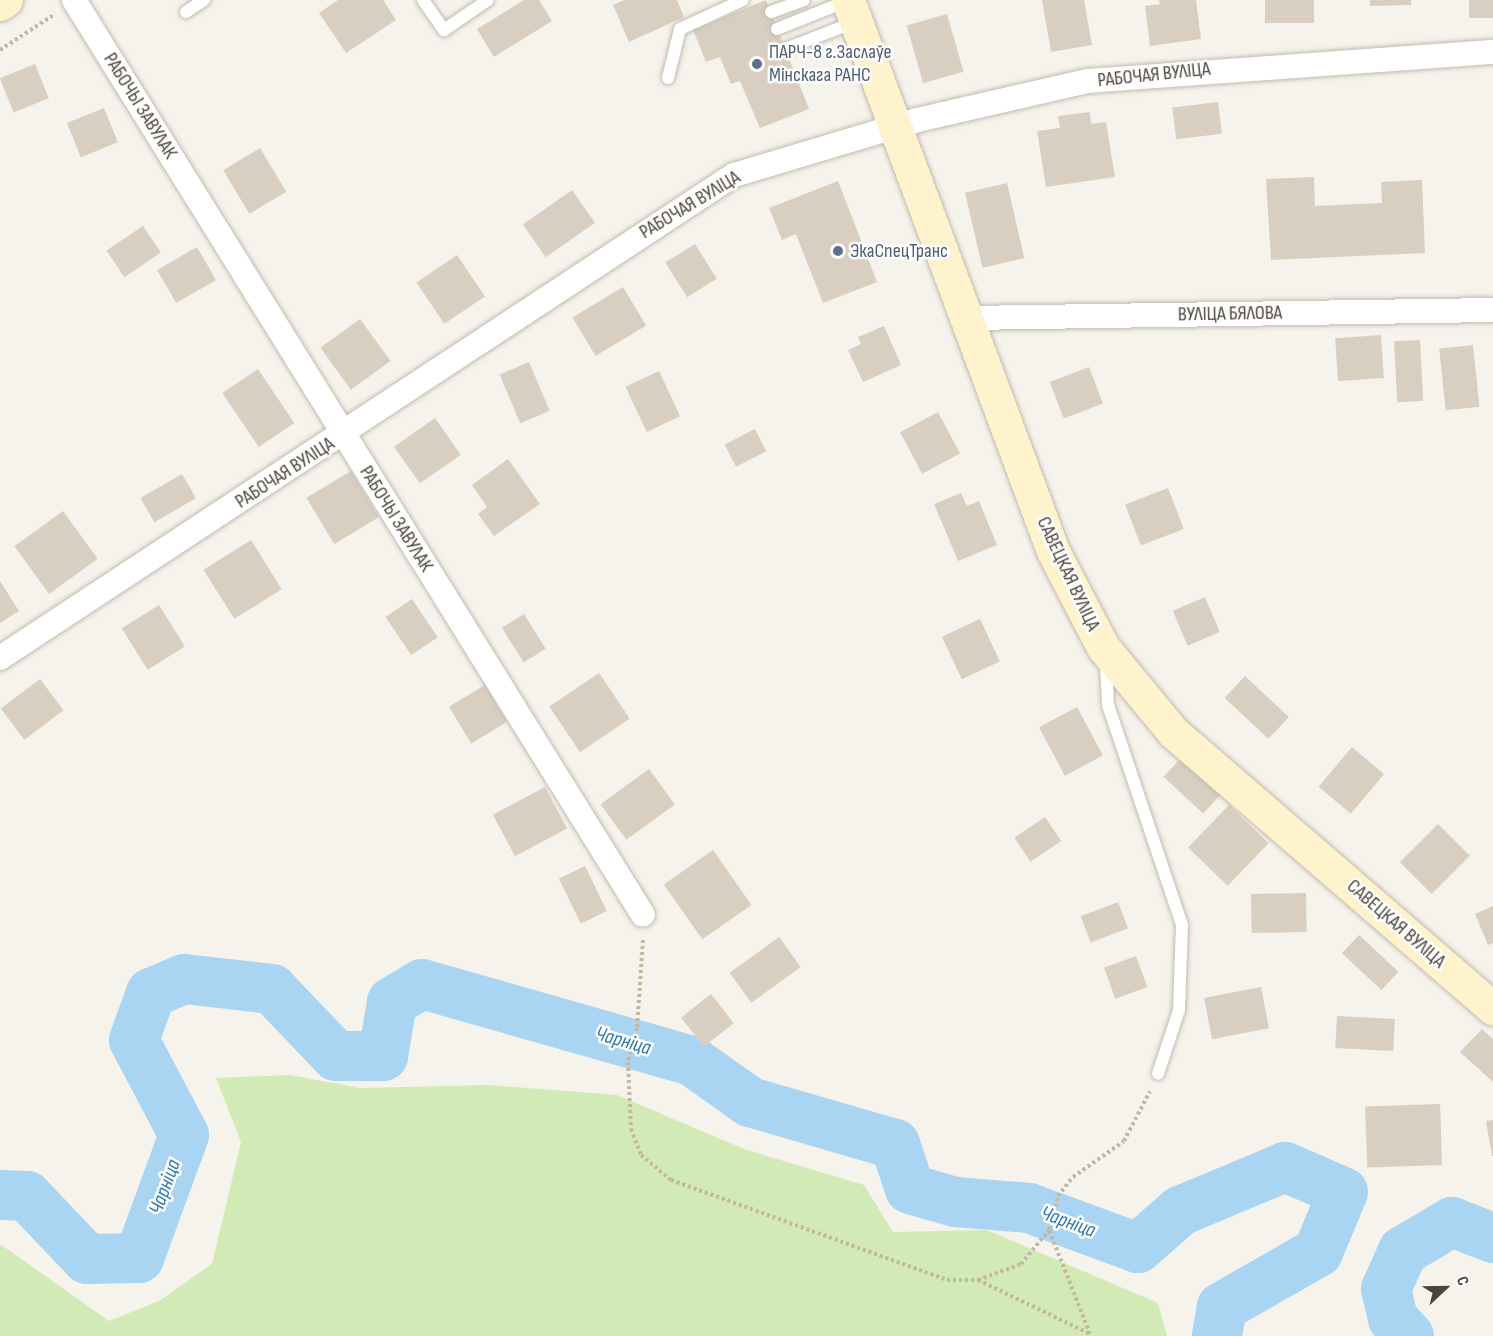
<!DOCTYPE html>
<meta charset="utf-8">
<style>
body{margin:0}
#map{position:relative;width:1493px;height:1336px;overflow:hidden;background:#f6f3ec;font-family:"Sofia Sans Condensed",sans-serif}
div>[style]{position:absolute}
.green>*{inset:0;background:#d2eab5}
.river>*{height:50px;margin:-25px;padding:0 25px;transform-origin:25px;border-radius:25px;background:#a9d4f2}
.building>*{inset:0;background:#d8cfc1;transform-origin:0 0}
.path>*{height:4px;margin-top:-2px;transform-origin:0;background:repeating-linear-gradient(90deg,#c4b79f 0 3px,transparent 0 6px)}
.roads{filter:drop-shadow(0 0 2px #c2bbae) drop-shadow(0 0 2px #c2bbae)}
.lane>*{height:12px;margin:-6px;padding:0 6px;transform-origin:6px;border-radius:6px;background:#fff}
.street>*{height:24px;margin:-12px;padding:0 12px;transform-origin:12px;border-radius:12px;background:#fff}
.secondary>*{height:33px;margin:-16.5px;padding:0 16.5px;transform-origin:16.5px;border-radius:16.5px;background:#fff3cd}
.dots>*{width:16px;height:16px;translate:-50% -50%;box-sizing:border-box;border:3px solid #fff;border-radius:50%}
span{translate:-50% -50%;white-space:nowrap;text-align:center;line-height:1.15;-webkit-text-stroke:5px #fff;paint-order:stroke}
.service-label{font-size:20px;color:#4e5e75}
.left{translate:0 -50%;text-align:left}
.street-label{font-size:20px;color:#4b4439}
.water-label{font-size:21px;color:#2e7ab2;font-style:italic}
.north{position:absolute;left:1415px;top:1258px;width:60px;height:60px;-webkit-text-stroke:4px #fff;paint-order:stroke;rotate:68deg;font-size:16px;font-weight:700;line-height:24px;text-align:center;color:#4b4439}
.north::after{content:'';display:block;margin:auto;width:21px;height:27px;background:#4b4439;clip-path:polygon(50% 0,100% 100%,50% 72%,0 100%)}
</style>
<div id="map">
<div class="green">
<div style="clip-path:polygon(289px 1075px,361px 1088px,487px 1085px,617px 1095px,744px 1149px,864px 1185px,893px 1232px,987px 1230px,1158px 1303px,1167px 1336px,0 1336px,0 1244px,109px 1321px,159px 1301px,212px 1264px,241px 1142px,216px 1078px)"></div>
</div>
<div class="river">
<div style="left:0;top:1195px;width:27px;rotate:2deg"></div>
<div style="left:27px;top:1196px;width:87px;rotate:46.4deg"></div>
<div style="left:87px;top:1259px;width:52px;rotate:-1.1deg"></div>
<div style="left:139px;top:1258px;width:131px;rotate:-69.9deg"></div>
<div style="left:184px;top:1135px;width:107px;rotate:-117.8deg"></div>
<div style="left:134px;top:1040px;width:50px;rotate:-70.1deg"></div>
<div style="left:151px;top:993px;width:36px;rotate:-23deg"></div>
<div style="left:184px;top:979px;width:89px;rotate:6.5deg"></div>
<div style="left:272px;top:989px;width:93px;rotate:46.3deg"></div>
<div style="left:336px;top:1056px;width:47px"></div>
<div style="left:383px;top:1056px;width:55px;rotate:-80.5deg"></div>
<div style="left:392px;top:1002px;width:35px;rotate:-31deg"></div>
<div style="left:422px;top:984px;width:281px;rotate:15.9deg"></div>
<div style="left:692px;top:1061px;width:71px;rotate:35.3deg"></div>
<div style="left:750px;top:1102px;width:151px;rotate:16.2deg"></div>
<div style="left:895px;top:1144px;width:47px;rotate:71.6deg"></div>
<div style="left:910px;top:1189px;width:47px;rotate:16.1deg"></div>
<div style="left:955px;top:1202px;width:74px;rotate:4.6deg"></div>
<div style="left:1029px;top:1208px;width:116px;rotate:20.2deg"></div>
<div style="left:1138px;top:1248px;width:56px;rotate:-41.4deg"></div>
<div style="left:1180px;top:1211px;width:114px;rotate:-22.7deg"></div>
<div style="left:1285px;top:1167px;width:63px;rotate:23.3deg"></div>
<div style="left:1343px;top:1192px;width:65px;rotate:112.6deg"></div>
<div style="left:1318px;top:1252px;width:111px;rotate:150.2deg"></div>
<div style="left:1222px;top:1307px;width:29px;rotate:100deg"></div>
<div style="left:1409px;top:1336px;width:23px;rotate:-133deg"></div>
<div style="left:1393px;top:1319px;width:31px;rotate:-103deg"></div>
<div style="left:1386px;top:1289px;width:42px;rotate:-65.9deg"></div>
<div style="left:1403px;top:1251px;width:57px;rotate:-30.6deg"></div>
<div style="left:1452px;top:1222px;width:44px;rotate:21.3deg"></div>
</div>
<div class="building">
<div style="clip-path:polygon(338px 0,383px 0,396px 20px,346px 53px,319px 13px)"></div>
<div style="clip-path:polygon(524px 0,539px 0,552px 21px,494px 57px,477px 29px)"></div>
<div style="clip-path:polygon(624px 0,677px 0,684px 17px,629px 42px,613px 5px)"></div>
<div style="clip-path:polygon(766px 0,809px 109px,760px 128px,740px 81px,731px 84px,720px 57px,706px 62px,693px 30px)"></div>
<div style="clip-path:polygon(1042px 0,1084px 0,1092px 45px,1051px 52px)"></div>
<div style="clip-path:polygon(1159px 0,1196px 0,1201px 39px,1150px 46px,1145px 6px,1160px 4px)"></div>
<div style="left:1265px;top:0;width:49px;height:23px"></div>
<div style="clip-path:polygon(1370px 0,1411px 0,1411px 5px,1370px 6px)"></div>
<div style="left:1469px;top:0;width:24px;height:18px"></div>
<div style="left:947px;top:14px;width:60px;height:42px;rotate:74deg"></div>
<div style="left:35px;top:64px;width:37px;height:38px;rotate:68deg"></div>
<div style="left:1218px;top:102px;width:32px;height:46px;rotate:83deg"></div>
<div style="left:104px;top:108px;width:37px;height:40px;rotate:68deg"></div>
<div style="clip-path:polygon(1090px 112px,1091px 124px,1106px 122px,1115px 177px,1046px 187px,1037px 131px,1060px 128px,1058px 116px)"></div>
<div style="left:260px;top:148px;width:51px;height:43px;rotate:59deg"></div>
<div style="clip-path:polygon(1314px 177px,1315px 206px,1382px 203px,1381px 182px,1422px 180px,1425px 253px,1271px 260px,1266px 179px)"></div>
<div style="clip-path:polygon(838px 181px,877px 282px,823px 303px,796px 234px,782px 240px,769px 208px)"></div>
<div style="left:1007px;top:183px;width:77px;height:43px;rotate:77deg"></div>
<div style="left:572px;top:190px;width:40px;height:60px;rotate:55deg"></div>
<div style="left:143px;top:226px;width:32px;height:44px;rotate:56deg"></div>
<div style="left:695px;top:244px;width:41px;height:35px;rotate:58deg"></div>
<div style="left:197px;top:247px;width:38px;height:46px;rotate:60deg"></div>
<div style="left:457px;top:255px;width:50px;height:49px;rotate:56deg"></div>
<div style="left:623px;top:287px;width:45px;height:59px;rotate:59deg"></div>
<div style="left:360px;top:319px;width:52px;height:49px;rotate:54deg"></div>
<div style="clip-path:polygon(884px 326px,901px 365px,863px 382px,848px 350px,861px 344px,858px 337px)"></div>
<div style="left:1381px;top:335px;width:43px;height:46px;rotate:86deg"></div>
<div style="left:1420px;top:340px;width:61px;height:26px;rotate:87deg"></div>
<div style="left:1473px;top:345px;width:62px;height:34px;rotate:84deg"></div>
<div style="left:529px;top:362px;width:53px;height:32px;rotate:67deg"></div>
<div style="left:1089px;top:367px;width:39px;height:42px;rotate:69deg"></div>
<div style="left:258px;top:369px;width:65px;height:43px;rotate:56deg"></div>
<div style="left:659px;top:371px;width:50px;height:37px;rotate:65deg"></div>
<div style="left:938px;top:412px;width:47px;height:43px;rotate:62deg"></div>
<div style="left:435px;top:418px;width:45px;height:50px;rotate:55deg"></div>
<div style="left:755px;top:429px;width:25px;height:34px;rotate:63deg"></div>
<div style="clip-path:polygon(508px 459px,540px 504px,494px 536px,478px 514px,487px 507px,472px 485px)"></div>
<div style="left:351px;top:471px;width:54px;height:52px;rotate:59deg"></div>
<div style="left:182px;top:474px;width:28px;height:48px;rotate:60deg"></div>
<div style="left:1168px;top:488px;width:44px;height:46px;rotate:69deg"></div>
<div style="clip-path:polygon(961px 493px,967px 506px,979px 501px,997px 545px,958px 561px,934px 504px)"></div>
<div style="left:63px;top:511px;width:59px;height:60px;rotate:54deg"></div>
<div style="left:251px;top:540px;width:58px;height:56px;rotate:58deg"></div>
<div style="clip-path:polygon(0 581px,19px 611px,0 623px)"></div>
<div style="left:1205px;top:597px;width:38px;height:35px;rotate:67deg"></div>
<div style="left:412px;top:599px;width:46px;height:32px;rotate:56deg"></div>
<div style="left:159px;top:605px;width:49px;height:44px;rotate:58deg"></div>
<div style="left:524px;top:614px;width:41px;height:26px;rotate:58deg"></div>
<div style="left:980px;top:619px;width:47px;height:42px;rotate:65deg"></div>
<div style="left:599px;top:673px;width:55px;height:60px;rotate:56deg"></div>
<div style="left:1245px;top:676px;width:60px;height:30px;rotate:43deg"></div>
<div style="left:40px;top:679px;width:39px;height:49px;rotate:53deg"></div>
<div style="left:485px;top:685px;width:43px;height:42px;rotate:59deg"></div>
<div style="left:1077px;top:707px;width:55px;height:43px;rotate:62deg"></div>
<div style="left:1352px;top:747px;width:42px;height:52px;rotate:40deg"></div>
<div style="left:1182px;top:757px;width:54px;height:27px;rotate:43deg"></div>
<div style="left:649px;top:769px;width:44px;height:60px;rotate:54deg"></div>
<div style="left:545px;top:787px;width:47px;height:59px;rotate:62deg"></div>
<div style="left:1229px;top:805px;width:55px;height:59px;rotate:44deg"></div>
<div style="left:1045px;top:817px;width:29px;height:37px;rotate:56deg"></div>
<div style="left:1438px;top:824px;width:45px;height:54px;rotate:45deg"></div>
<div style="left:713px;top:850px;width:67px;height:60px;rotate:55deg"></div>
<div style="left:585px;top:866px;width:50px;height:29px;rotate:64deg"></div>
<div style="left:1306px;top:893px;width:39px;height:55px;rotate:89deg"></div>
<div style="left:1118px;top:902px;width:28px;height:40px;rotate:69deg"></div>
<div style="clip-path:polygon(1493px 906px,1493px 943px,1488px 945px,1475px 914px)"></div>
<div style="left:1359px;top:935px;width:54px;height:25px;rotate:43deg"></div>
<div style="left:779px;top:937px;width:37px;height:61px;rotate:54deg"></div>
<div style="left:1136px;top:956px;width:33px;height:34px;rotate:70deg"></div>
<div style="left:1261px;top:987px;width:42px;height:58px;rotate:79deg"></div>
<div style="left:711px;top:994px;width:37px;height:38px;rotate:52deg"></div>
<div style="left:1337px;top:1016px;width:58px;height:32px;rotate:3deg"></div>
<div style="clip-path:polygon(1482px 1029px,1493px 1039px,1493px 1082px,1460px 1052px)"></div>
<div style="left:1440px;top:1104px;width:61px;height:75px;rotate:88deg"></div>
<div style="clip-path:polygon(1493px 1120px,1493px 1156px,1492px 1156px,1486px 1121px)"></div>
</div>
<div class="path">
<div style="left:0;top:50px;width:66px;rotate:-33.2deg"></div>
<div style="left:643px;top:940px;width:88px;rotate:93.9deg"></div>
<div style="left:637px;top:1028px;width:35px;rotate:105deg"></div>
<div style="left:628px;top:1062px;width:67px;rotate:87.4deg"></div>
<div style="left:631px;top:1129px;width:28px;rotate:69deg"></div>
<div style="left:641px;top:1155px;width:39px;rotate:40deg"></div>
<div style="left:671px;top:1180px;width:294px;rotate:19.9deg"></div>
<div style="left:947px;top:1280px;width:31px"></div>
<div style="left:978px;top:1280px;width:46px;rotate:-20.4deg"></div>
<div style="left:1021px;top:1264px;width:44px;rotate:-50.5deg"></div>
<div style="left:1049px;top:1230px;width:35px;rotate:-75deg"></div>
<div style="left:1058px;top:1196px;width:24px;rotate:-52deg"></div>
<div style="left:1073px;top:1177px;width:62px;rotate:-35.2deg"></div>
<div style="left:1124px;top:1141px;width:56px;rotate:-62.5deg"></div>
<div style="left:978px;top:1280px;width:124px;rotate:25.7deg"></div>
<div style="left:1090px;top:1334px;width:112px;rotate:-111.5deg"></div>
</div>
<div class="roads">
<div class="lane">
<div style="left:423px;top:0;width:37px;rotate:55deg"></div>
<div style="left:444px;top:30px;width:53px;rotate:-34.3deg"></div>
<div style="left:186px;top:12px;width:22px;rotate:-34deg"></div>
<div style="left:771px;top:12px;width:35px;rotate:-20deg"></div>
<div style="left:777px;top:29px;width:75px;rotate:-21.8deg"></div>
<div style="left:785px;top:49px;width:75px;rotate:-21.1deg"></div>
<div style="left:668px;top:78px;width:50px;rotate:-76.2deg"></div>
<div style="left:680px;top:29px;width:69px;rotate:-24.7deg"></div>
<div style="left:1106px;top:663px;width:42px;rotate:87.3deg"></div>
<div style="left:1108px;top:705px;width:232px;rotate:71.4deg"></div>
<div style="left:1182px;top:925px;width:85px;rotate:92deg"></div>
<div style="left:1179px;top:1010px;width:67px;rotate:108.2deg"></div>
</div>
<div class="street">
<div style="left:74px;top:0;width:1077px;rotate:58.12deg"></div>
<div style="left:967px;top:318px;width:526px;rotate:-0.87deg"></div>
<div style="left:0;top:658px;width:879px;rotate:-33.35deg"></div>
<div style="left:734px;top:175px;width:191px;rotate:-16.7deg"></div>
<div style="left:917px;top:120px;width:174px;rotate:-12.9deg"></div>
<div style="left:1087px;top:81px;width:407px;rotate:-4.1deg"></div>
</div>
<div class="secondary">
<div style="left:848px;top:0;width:588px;rotate:69.59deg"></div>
<div style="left:1053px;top:551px;width:108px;rotate:62.5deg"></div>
<div style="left:1103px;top:647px;width:110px;rotate:50.5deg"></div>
<div style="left:1173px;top:732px;width:423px;rotate:40.8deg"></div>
<div style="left:0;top:4px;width:7px;rotate:-34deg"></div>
</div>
</div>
<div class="dots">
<div style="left:757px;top:64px;background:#5c6f8a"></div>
<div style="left:838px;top:251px;background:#5c6f8a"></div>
</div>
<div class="service-label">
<span class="left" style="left:769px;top:64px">ПАРЧ-8 г.Заслаўе<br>Мінскага РАНС</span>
<span class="left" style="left:850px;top:251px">ЭкаСпецТранс</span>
</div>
<div class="street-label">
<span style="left:1154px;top:75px;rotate:-6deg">РАБОЧАЯ ВУЛІЦА</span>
<span style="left:140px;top:106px;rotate:58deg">РАБОЧЫ ЗАВУЛАК</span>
<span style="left:690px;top:205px;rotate:-31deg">РАБОЧАЯ ВУЛІЦА</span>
<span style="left:1230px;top:314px;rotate:-1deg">ВУЛІЦА БЯЛОВА</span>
<span style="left:285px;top:473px;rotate:-33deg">РАБОЧАЯ ВУЛІЦА</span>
<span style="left:396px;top:519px;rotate:58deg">РАБОЧЫ ЗАВУЛАК</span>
<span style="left:1068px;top:574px;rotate:65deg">САВЕЦКАЯ ВУЛІЦА</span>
<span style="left:1396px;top:924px;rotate:41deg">САВЕЦКАЯ ВУЛІЦА</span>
</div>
<div class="water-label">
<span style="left:623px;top:1041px;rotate:16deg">Чарніца</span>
<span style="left:165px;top:1187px;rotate:-70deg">Чарніца</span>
<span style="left:1068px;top:1222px;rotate:20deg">Чарніца</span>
</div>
<div class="north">С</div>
</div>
